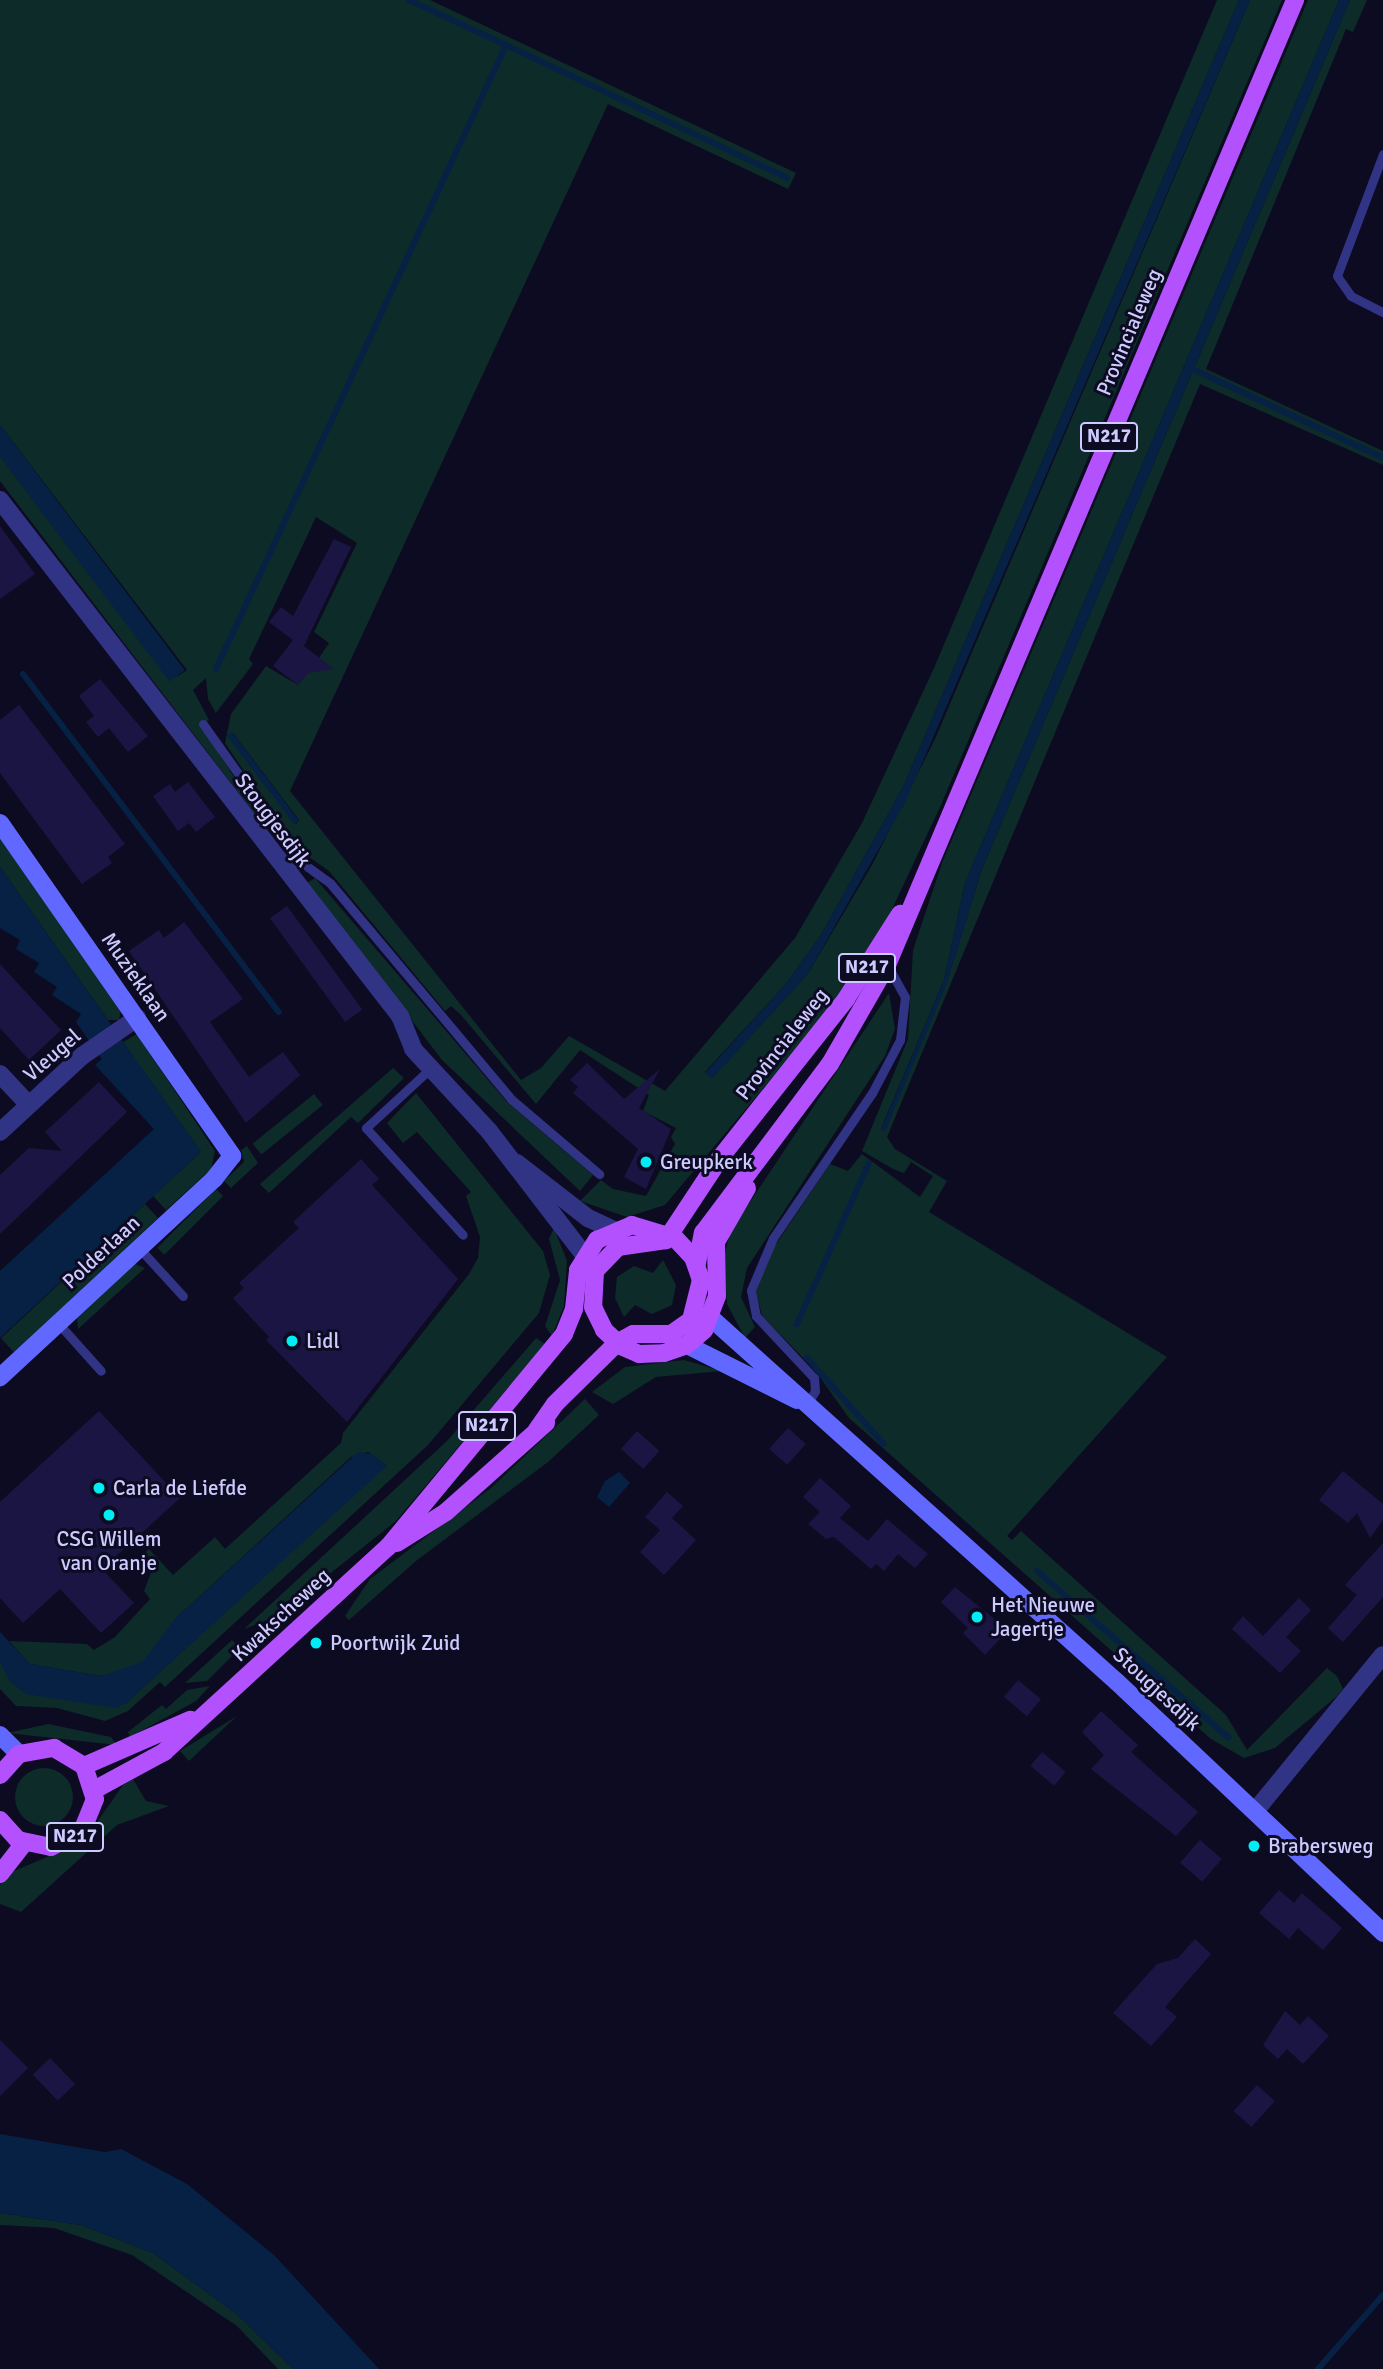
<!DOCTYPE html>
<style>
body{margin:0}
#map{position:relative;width:1383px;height:2369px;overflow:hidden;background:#0d0b21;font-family:Signika,sans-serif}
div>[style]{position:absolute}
.green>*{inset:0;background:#0d2b28;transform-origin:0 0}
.round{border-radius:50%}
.water>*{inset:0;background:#062144;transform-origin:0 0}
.stream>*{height:6px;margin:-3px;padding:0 3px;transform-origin:3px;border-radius:3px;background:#062144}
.building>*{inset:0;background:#1b1544;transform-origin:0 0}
.lane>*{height:9px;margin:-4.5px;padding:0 4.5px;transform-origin:4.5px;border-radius:4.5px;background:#313385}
.street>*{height:18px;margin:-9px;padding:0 9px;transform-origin:9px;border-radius:9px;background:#313385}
.secondary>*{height:18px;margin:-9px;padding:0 9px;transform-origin:9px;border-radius:9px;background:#6168ff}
.primary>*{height:18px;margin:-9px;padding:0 9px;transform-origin:9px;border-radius:9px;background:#b351ff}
.dots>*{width:19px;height:19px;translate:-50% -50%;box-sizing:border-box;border:4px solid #0d0b21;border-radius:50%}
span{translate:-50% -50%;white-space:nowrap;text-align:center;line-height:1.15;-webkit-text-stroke:6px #0d0b21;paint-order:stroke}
.shield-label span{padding:2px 5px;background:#0d0b21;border:2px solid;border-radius:5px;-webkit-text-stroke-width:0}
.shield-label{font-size:19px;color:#cdcaff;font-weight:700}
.street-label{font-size:21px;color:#cdcaff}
.poi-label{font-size:21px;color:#cdcaff}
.left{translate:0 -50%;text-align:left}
</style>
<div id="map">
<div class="green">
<div style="clip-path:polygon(evenodd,0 0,430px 0,796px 173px,788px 189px,608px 104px,290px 791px,521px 1080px,541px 1068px,569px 1036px,665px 1091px,795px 938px,862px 823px,934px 668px,1217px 0,1239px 0,903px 787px,821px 935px,785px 985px,705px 1072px,712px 1078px,807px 975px,872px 865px,935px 739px,1250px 0,1282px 0,941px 805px,884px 926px,823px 1017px,665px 1205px,627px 1217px,580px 1201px,601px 1180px,613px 1189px,646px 1196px,675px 1144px,671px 1137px,676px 1128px,643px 1111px,649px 1095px,580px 1050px,536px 1104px,461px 1015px,451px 1006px,445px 1011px,329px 871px,295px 847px,225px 743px,231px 714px,266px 666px,298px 685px,319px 658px,329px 643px,314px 632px,357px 543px,316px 517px,249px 659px,253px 664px,216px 713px,208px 699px,206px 678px,193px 690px,209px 720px,201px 726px,277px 843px,0 481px,0 444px,178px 676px,187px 670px,0 425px,0 0,233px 733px,299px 820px,296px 824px,228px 736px,233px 733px)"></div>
<div style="clip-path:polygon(1308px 0,1339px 0,965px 883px,944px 980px,881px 1129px,885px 1131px,955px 956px,982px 869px,1350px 0,1367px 0,1353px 32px,1346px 29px,1206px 369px,1383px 451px,1383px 465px,1200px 384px,887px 1137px,895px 1149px,947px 1181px,929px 1212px,1167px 1357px,1007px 1536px,1012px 1540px,1021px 1531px,1226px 1715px,1247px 1750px,1327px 1668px,1337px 1676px,1343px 1689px,1336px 1697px,1275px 1748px,1244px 1758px,1211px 1739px,849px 1418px,814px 1369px,762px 1316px,756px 1292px,770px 1253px,830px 1164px,848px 1171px,862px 1154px,920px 1197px,933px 1176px,911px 1162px,904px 1173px,893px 1169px,862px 1151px,908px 1039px,913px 950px,942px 863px)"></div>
<div style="clip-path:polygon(0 838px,121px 1011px,119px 1020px,108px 1020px,0 867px)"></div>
<div style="clip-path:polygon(315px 878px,507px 1102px,593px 1175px,580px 1191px,442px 1060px,307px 883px)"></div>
<div style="clip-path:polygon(889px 993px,895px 1029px,885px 1056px,747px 1268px,741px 1297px,755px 1327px,745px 1338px,727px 1304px,724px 1258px,730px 1232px)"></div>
<div style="clip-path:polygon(137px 1034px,215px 1151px,211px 1169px,166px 1210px,153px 1196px,201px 1152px,123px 1042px)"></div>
<div style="clip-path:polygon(393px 1068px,404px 1078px,358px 1123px,351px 1117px,269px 1193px,260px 1184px)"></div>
<div style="clip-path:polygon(416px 1093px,543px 1251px,550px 1275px,539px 1313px,428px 1445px,165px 1687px,160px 1682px,128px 1711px,105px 1721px,57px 1708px,16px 1706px,0 1689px,0 1662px,11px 1682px,27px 1694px,125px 1704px,386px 1465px,368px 1452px,351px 1457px,175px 1619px,151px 1655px,134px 1668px,101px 1676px,30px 1664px,9px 1641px,87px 1644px,94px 1650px,115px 1637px,150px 1599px,144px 1591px,152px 1570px,140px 1557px,149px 1549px,173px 1575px,215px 1537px,225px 1549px,341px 1443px,343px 1433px,469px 1274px,478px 1258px,480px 1237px,466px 1196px,471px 1192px,417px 1132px,403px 1143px,387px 1123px)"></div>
<div style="left:314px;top:1094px;width:14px;height:79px;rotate:51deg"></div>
<div style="clip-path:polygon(247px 1146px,258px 1163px,231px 1188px,224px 1181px,244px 1162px,241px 1150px)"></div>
<div style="left:216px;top:1189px;width:10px;height:83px;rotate:45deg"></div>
<div style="left:145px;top:1204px;width:19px;height:197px;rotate:47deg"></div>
<div style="clip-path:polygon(554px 1228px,567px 1261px,564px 1306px,552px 1336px,545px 1326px,560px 1280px,549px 1239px)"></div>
<div style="clip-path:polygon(663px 1260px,676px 1285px,672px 1305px,652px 1314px,635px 1305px,624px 1317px,615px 1298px,617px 1277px,634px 1266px,653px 1273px)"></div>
<div style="clip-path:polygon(135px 1264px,145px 1268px,78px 1329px,77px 1317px)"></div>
<div style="clip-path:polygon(536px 1338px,545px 1344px,396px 1521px,317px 1584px,312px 1579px,268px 1620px,244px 1629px,447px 1441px)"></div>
<div style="clip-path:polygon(684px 1360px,722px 1371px,656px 1377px,613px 1404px,592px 1392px,625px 1367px)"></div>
<div style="clip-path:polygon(585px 1399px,599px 1415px,548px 1462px,416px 1561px,349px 1620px,345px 1616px,370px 1579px,491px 1488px)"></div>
<div style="clip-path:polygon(232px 1640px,240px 1648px,207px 1681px,185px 1683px)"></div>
<div style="clip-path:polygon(210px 1686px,196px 1701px,130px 1737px,128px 1732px,162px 1705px,166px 1709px,187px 1690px)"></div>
<div style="clip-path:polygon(237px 1716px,189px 1761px,180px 1751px)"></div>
<div style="clip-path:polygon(48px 1724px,111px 1737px,117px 1745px,7px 1733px)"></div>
<div class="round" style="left:15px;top:1768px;width:58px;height:58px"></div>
<div style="clip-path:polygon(133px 1779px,146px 1801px,169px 1806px,117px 1825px,21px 1912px,0 1904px,0 1885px,9px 1873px,83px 1842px,123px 1785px)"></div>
<div style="clip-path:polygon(0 2213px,81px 2225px,153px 2253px,238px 2315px,293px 2369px,278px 2369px,237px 2326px,132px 2255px,54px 2228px,0 2225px)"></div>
</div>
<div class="water">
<div style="clip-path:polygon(1239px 0,1250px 0,905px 803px,807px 975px,712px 1079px,705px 1073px,785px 985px,821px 935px,903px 787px)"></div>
<div style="clip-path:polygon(1339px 0,1350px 0,982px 869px,946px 986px,885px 1131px,881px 1130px,944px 980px,965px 883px)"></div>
<div style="left:0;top:425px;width:307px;height:19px;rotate:53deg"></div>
<div style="left:232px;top:732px;width:111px;height:6px;rotate:53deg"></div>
<div style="clip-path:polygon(0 867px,201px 1152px,0 1338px,0 1271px,154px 1129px,95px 1065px,102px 1059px,76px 1022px,81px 1014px,52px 995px,57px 987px,34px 972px,39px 963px,16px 949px,20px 940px,0 928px)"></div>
<div style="clip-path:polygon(358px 1452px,372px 1454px,387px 1466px,125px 1704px,115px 1708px,27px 1694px,10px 1682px,0 1662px,0 1632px,30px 1664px,101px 1676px,142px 1662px,175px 1619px)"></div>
<div style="clip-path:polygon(619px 1472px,630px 1483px,609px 1507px,597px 1497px,605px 1481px)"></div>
<div style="clip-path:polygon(0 2134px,105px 2152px,121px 2149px,187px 2184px,274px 2255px,379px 2369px,293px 2369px,238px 2315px,153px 2253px,81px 2225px,0 2213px)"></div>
</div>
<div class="stream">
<div style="left:506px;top:45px;width:311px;rotate:25.3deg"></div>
<div style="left:1188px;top:367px;width:215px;rotate:25deg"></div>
<div style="left:216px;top:669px;width:688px;rotate:-65.07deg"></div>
<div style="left:506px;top:45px;width:107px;rotate:-155.1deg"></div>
<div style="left:23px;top:674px;width:424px;rotate:52.9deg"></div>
<div style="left:797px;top:1324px;width:176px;rotate:-65.9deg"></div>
<div style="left:807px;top:1358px;width:115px;rotate:48.2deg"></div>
<div style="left:1037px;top:1571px;width:254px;rotate:41deg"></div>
<div style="left:1318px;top:2369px;width:98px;rotate:-48.7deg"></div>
</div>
<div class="building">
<div style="clip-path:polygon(0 526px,35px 574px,0 599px)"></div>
<div style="clip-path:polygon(334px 539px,351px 547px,304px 646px,334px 669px,308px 673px,298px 685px,273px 666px,293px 640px,269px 622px,281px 607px,293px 616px)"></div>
<div style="clip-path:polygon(100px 679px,148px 736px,128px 752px,109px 728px,98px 737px,86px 722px,94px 716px,79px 696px)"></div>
<div style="clip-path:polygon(19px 705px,125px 844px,108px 857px,112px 863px,82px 884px,0 773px,0 720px)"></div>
<div style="clip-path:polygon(188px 782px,215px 817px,196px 832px,189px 823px,178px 831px,153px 796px,170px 784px,175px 792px)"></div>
<div style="left:287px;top:906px;width:128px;height:21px;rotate:54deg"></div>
<div style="clip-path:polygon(184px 922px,243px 999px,210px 1022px,249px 1077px,283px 1052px,300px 1075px,246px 1123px,129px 951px,159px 930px,164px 938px)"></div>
<div style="clip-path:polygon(0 964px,61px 1030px,29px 1060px,0 1028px)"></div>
<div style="clip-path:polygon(587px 1063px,624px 1099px,660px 1069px,639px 1108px,671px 1129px,646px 1189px,624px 1177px,638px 1149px,573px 1093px,578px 1087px,570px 1080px)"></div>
<div style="clip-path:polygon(99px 1082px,127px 1112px,0 1234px,0 1175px,29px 1148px,62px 1151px,45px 1132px)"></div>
<div style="clip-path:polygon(361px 1159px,379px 1179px,372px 1185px,458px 1279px,347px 1422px,266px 1340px,269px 1337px,233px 1298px,244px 1288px,239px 1283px,299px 1228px,293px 1222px)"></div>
<div style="clip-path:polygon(99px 1411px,180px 1498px,102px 1569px,134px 1603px,101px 1633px,60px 1589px,23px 1623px,0 1598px,0 1502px)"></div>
<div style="left:788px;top:1428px;width:24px;height:28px;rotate:42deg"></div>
<div style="left:637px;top:1431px;width:30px;height:24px;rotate:42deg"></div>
<div style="clip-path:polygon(1343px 1471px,1383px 1504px,1383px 1520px,1370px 1538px,1357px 1513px,1348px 1523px,1319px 1500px)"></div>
<div style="clip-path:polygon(820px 1478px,851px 1506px,840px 1518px,868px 1541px,887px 1519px,928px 1554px,915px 1568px,898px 1554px,884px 1571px,876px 1564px,871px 1569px,834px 1537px,826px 1539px,808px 1524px,820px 1512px,803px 1497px)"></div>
<div style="clip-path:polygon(667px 1492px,683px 1506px,672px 1518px,696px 1540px,664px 1575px,640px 1552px,660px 1530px,645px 1517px)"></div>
<div style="clip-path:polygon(1383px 1543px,1383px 1597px,1343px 1642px,1328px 1628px,1357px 1595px,1345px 1585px)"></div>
<div style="clip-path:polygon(955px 1587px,1008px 1630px,985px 1655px,963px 1633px,968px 1628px,941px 1602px)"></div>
<div style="clip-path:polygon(1299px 1598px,1311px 1610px,1286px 1637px,1301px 1651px,1280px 1673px,1232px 1629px,1243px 1616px,1263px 1636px)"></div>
<div style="left:1018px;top:1680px;width:30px;height:22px;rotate:40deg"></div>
<div style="clip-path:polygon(1101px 1711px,1138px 1745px,1131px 1752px,1198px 1812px,1176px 1836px,1091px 1769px,1104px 1755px,1082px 1732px)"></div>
<div style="left:1042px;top:1752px;width:31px;height:18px;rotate:40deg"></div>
<div style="left:1200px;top:1840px;width:29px;height:30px;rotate:41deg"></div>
<div style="clip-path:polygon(1279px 1890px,1294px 1903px,1302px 1893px,1342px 1928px,1323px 1950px,1298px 1928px,1289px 1939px,1259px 1913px)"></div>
<div style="clip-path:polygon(1195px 1939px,1211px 1954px,1165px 2007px,1177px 2017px,1151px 2046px,1113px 2013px,1157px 1964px,1178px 1958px)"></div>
<div style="clip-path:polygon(1285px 2011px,1300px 2025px,1308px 2016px,1329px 2036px,1303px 2064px,1287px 2049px,1278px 2059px,1263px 2045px)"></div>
<div style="clip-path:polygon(0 2040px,28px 2068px,0 2096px)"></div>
<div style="left:50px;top:2058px;width:36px;height:24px;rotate:46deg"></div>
<div style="left:1257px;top:2085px;width:24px;height:35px;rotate:42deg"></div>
</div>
<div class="lane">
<div style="left:1383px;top:154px;width:130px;rotate:110.7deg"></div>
<div style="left:1337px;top:276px;width:24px;rotate:55deg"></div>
<div style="left:1351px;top:296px;width:36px;rotate:27deg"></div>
<div style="left:203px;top:724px;width:169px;rotate:54.6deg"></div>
<div style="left:288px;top:873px;width:17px;rotate:-40deg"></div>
<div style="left:301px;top:862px;width:36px;rotate:36deg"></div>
<div style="left:330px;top:883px;width:282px;rotate:50deg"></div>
<div style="left:511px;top:1099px;width:116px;rotate:40.4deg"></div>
<div style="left:432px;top:1067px;width:90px;rotate:137.3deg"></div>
<div style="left:366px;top:1128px;width:144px;rotate:47.8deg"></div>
<div style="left:139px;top:1248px;width:65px;rotate:47.5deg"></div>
<div style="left:58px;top:1323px;width:64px;rotate:48.1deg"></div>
<div style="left:806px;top:1406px;width:17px;rotate:-59deg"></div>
<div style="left:815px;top:1391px;width:13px;rotate:-94deg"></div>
<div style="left:814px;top:1378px;width:85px;rotate:-133.1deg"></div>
<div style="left:756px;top:1316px;width:26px;rotate:-101deg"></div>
<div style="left:751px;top:1290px;width:56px;rotate:-67.1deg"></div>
<div style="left:773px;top:1238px;width:176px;rotate:-55.7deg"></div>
<div style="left:872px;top:1093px;width:60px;rotate:-62.2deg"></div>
<div style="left:900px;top:1040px;width:43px;rotate:-83.4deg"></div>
<div style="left:905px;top:997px;width:37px;rotate:-119deg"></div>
</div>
<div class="street">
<div style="left:0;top:500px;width:653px;rotate:52.22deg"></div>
<div style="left:400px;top:1016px;width:35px;rotate:68deg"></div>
<div style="left:413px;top:1049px;width:112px;rotate:47.2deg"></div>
<div style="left:489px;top:1131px;width:156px;rotate:52.5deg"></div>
<div style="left:0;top:1074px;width:42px;rotate:46.9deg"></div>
<div style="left:0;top:1132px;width:112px;rotate:-42.8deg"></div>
<div style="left:82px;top:1056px;width:67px;rotate:-34.6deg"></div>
<div style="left:517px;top:1163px;width:90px;rotate:37.8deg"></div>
<div style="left:588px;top:1218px;width:29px;rotate:25deg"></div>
<div style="left:1256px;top:1810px;width:200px;rotate:-50.7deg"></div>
</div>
<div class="secondary">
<div style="left:0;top:823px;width:406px;rotate:55.1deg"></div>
<div style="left:232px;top:1156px;width:29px;rotate:128deg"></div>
<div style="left:214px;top:1179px;width:292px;rotate:137.2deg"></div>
<div style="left:711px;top:1318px;width:545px;rotate:41.88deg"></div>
<div style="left:1117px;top:1682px;width:366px;rotate:43.3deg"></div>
<div style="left:687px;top:1345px;width:123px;rotate:26.6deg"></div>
<div style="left:0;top:1735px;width:27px;rotate:45deg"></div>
</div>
<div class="primary">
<div style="left:715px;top:1166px;width:89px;rotate:123.5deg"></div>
<div style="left:666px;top:1240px;width:49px;rotate:171.7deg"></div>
<div style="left:618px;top:1247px;width:33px;rotate:134deg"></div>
<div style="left:595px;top:1271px;width:36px;rotate:93deg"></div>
<div style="left:593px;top:1307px;width:25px;rotate:64deg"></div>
<div style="left:604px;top:1330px;width:23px;rotate:43deg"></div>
<div style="left:621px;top:1346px;width:20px;rotate:24deg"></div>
<div style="left:639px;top:1354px;width:25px;rotate:-2deg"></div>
<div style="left:664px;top:1353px;width:24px;rotate:-19deg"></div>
<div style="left:687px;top:1345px;width:23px;rotate:-41deg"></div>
<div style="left:704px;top:1330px;width:36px;rotate:-69deg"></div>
<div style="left:717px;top:1296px;width:54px;rotate:-91.1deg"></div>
<div style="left:716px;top:1242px;width:62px;rotate:-60.1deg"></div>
<div style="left:709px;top:1172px;width:221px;rotate:-51.6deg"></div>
<div style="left:846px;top:999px;width:101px;rotate:-57.6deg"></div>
<div style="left:697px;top:1263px;width:31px;rotate:-79deg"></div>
<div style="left:703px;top:1233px;width:211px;rotate:-53.1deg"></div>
<div style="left:830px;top:1064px;width:114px;rotate:-60.1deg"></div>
<div style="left:887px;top:965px;width:1048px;rotate:-67.08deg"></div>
<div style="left:397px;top:1543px;width:58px;rotate:-32.3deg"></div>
<div style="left:446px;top:1512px;width:134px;rotate:-41.7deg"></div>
<div style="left:84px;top:1766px;width:116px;rotate:-23.5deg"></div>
<div style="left:0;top:1775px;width:28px;rotate:-48deg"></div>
<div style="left:19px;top:1754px;width:36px;rotate:-10deg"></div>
<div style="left:54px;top:1748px;width:35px;rotate:31deg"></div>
<div style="left:84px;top:1766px;width:35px;rotate:72deg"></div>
<div style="left:95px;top:1799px;width:35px;rotate:112deg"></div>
<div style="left:82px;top:1831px;width:35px;rotate:153deg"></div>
<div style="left:51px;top:1847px;width:34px;rotate:-168deg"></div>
<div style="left:18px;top:1840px;width:27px;rotate:-132deg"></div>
<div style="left:94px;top:1790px;width:80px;rotate:-28.5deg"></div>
<div style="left:164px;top:1752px;width:304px;rotate:-42.5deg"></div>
<div style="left:388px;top:1547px;width:276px;rotate:-50.4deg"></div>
<div style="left:564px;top:1334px;width:27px;rotate:-68deg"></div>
<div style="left:574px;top:1309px;width:39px;rotate:-84deg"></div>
<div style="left:578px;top:1270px;width:36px;rotate:-58deg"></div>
<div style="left:597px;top:1240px;width:38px;rotate:-23deg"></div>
<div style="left:632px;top:1225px;width:45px;rotate:16.8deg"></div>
<div style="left:675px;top:1238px;width:26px;rotate:47deg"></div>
<div style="left:693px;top:1257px;width:24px;rotate:71deg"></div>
<div style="left:701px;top:1280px;width:41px;rotate:104deg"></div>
<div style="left:691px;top:1320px;width:24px;rotate:145deg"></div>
<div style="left:671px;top:1334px;width:38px;rotate:180deg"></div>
<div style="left:633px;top:1334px;width:18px;rotate:151deg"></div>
<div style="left:617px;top:1343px;width:87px;rotate:135.5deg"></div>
<div style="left:555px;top:1404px;width:32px;rotate:125deg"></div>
<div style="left:0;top:1874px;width:39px;rotate:-52deg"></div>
</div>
<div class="dots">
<div style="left:646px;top:1162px;background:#00edf5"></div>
<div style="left:292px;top:1341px;background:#00edf5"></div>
<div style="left:99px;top:1488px;background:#00edf5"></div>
<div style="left:109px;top:1515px;background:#00edf5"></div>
<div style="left:977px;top:1617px;background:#00edf5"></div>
<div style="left:316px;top:1643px;background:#00edf5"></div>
<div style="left:1254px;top:1846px;background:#00edf5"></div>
</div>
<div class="shield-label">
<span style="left:1109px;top:437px">N217</span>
<span style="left:867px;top:968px">N217</span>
<span style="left:487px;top:1426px">N217</span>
<span style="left:75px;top:1837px">N217</span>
</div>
<div class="street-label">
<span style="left:1129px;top:332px;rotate:-67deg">Provincialeweg</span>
<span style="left:273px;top:820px;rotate:53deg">Stougjesdijk</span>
<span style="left:136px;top:977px;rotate:55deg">Muzieklaan</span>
<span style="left:782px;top:1044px;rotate:-52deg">Provincialeweg</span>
<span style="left:52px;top:1055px;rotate:-41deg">Vleugel</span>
<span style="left:101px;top:1252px;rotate:-43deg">Polderlaan</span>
<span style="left:281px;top:1615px;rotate:-43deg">Kwakscheweg</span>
<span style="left:1157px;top:1689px;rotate:43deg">Stougjesdijk</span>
</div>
<div class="poi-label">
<span class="left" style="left:660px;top:1162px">Greupkerk</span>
<span class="left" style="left:306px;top:1341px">Lidl</span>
<span class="left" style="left:113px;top:1488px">Carla de Liefde</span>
<span style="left:109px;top:1551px">CSG Willem<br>van Oranje</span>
<span class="left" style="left:991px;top:1617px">Het Nieuwe<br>Jagertje</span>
<span class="left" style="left:330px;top:1643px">Poortwijk Zuid</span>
<span class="left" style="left:1268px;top:1846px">Brabersweg</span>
</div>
</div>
